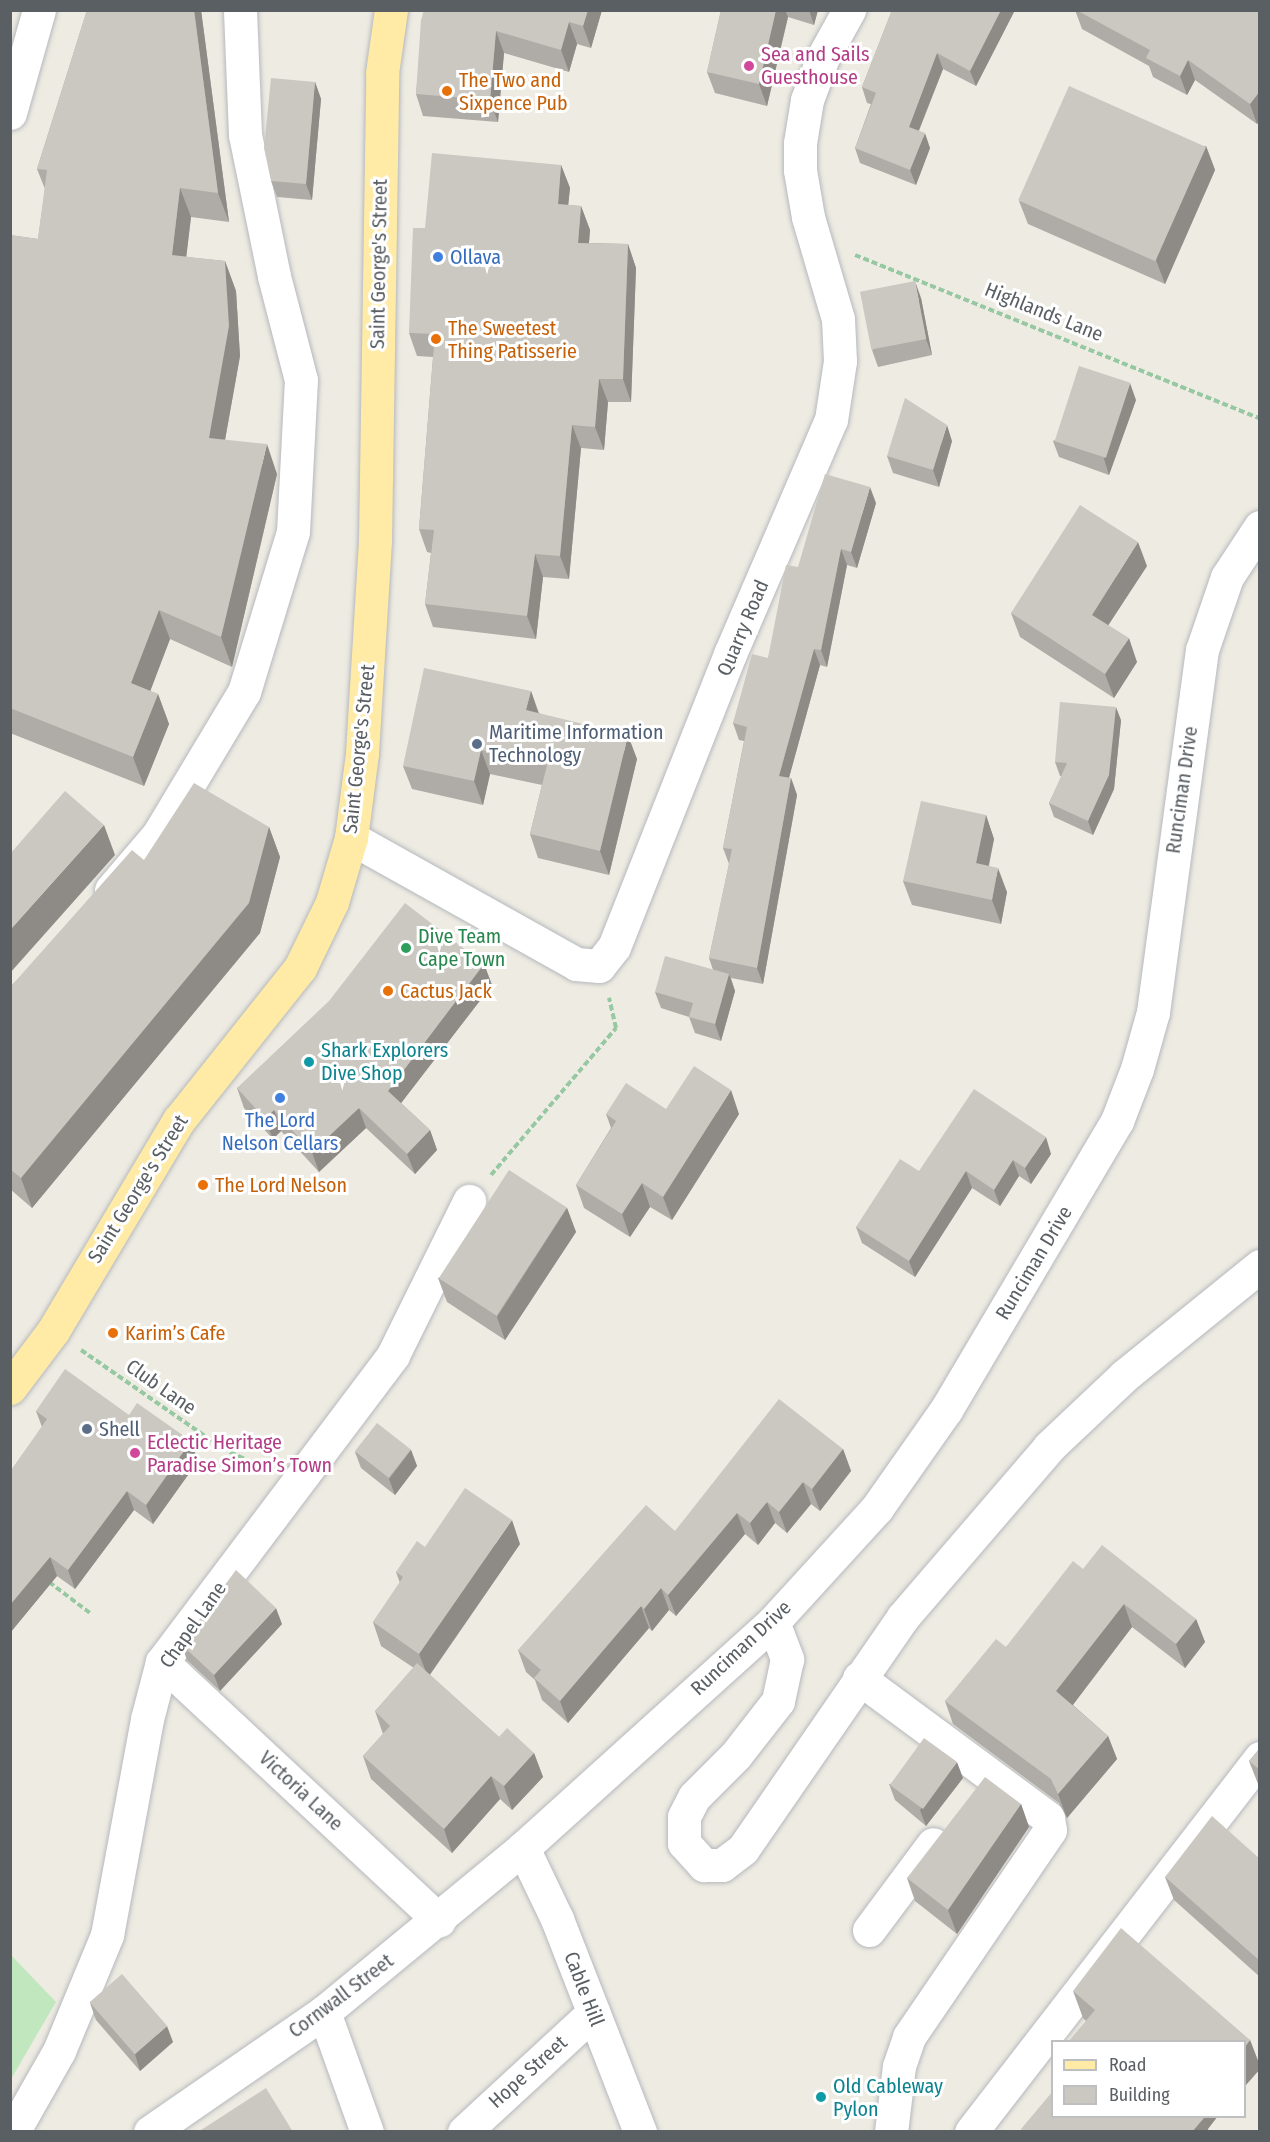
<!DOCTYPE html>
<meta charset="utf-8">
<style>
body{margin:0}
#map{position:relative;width:1270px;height:2142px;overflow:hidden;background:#eeebe2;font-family:"Fira Sans Condensed",sans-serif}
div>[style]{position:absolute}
.green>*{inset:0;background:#c0e7bd}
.path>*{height:4px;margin-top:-2px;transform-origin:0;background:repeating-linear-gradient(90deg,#96c8a1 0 6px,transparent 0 9px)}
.roads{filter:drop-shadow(0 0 2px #b5b9bd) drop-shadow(0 0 2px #b5b9bd)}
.minor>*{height:33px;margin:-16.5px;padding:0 16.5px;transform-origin:16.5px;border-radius:16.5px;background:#fff}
.major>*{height:33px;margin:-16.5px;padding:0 16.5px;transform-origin:16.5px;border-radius:16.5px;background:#ffeba6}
.wall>*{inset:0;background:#afaba6}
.shaded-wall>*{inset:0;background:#8e8b87}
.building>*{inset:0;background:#cbc7c1;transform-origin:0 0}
.dots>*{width:16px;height:16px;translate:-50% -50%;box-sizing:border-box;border:3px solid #fff;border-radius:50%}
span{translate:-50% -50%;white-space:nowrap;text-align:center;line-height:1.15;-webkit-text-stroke:6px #fff;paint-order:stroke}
.hotel-label{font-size:20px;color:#b23c85}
.left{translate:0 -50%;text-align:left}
.food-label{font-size:20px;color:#c56008}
.shop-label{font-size:20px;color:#366cbe}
.street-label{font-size:20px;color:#5a5f64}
.service-label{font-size:20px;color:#4e5e75}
.leisure-label{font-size:20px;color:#27864d}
.culture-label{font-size:20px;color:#0d838f}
.frame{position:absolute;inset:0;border:12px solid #5a5f64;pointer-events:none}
.legend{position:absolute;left:1051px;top:2040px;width:195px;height:78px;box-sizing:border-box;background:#fff;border:2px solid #bdbfc1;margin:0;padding:8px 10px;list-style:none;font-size:18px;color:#5a5f64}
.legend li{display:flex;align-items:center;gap:12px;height:30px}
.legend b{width:30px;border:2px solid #bdbfc1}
</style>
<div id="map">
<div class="green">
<div style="clip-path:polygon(11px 1955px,56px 2002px,11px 2079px)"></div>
</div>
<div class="path">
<div style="left:855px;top:255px;width:437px;rotate:22deg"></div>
<div style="left:491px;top:1175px;width:193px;rotate:-49.6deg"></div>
<div style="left:616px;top:1028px;width:31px;rotate:-103deg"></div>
<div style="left:81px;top:1350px;width:172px;rotate:34.8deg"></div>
<div style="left:222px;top:1448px;width:46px;rotate:26deg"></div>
<div style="left:49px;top:1582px;width:51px;rotate:37.1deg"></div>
</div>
<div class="roads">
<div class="minor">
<div style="left:10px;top:113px;width:107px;rotate:-74.3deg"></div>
<div style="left:351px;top:838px;width:258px;rotate:29.2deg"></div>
<div style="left:576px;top:964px;width:23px;rotate:5deg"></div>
<div style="left:599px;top:966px;width:24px;rotate:-52deg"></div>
<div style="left:614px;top:947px;width:315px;rotate:-68.4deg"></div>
<div style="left:730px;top:654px;width:255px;rotate:-66.7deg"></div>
<div style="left:831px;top:420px;width:60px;rotate:-81.3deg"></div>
<div style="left:840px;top:361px;width:42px;rotate:-92.7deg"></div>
<div style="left:838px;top:319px;width:106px;rotate:-106.4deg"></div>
<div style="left:808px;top:217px;width:48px;rotate:-99.7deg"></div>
<div style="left:800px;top:170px;width:27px;rotate:-90deg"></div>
<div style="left:800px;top:143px;width:44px;rotate:-80.8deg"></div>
<div style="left:807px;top:100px;width:46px;rotate:-69.6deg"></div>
<div style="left:823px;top:57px;width:54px;rotate:-61deg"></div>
<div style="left:111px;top:890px;width:72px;rotate:-49.5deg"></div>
<div style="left:158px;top:835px;width:167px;rotate:-59deg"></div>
<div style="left:244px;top:692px;width:167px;rotate:-73deg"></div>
<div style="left:293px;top:532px;width:152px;rotate:-87deg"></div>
<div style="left:301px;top:380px;width:107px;rotate:-104.6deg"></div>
<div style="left:274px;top:276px;width:144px;rotate:-101.6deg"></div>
<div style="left:245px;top:135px;width:125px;rotate:-92.3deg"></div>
<div style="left:773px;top:1622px;width:40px;rotate:69deg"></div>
<div style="left:787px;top:1659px;width:43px;rotate:102.1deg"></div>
<div style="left:778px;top:1701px;width:68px;rotate:127.9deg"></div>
<div style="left:736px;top:1755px;width:59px;rotate:135deg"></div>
<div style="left:694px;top:1797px;width:22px;rotate:117deg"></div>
<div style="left:684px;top:1817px;width:26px;rotate:90deg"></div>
<div style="left:684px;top:1843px;width:30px;rotate:48deg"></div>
<div style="left:704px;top:1865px;width:18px"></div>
<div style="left:722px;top:1865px;width:26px;rotate:-37deg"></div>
<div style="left:743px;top:1849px;width:282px;rotate:-55.4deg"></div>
<div style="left:903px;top:1617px;width:224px;rotate:-49.3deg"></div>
<div style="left:1049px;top:1447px;width:103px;rotate:-43.4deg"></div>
<div style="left:1124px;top:1376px;width:175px;rotate:-39deg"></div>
<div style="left:162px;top:1662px;width:379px;rotate:43deg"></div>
<div style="left:859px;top:1678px;width:235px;rotate:36.5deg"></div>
<div style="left:1048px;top:1818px;width:12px;rotate:81deg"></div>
<div style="left:1050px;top:1830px;width:250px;rotate:124.3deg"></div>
<div style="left:909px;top:2037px;width:31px;rotate:109deg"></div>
<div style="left:899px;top:2066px;width:66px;rotate:96.9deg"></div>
<div style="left:523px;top:1848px;width:79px;rotate:64.4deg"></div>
<div style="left:557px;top:1919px;width:229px;rotate:68.7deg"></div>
<div style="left:869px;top:1930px;width:107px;rotate:-53.3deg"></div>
<div style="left:324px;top:2012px;width:127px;rotate:70.3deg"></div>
<div style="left:13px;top:2132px;width:93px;rotate:-60.4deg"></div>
<div style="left:59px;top:2051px;width:126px;rotate:-67.5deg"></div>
<div style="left:107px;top:1935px;width:220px;rotate:-79.5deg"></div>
<div style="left:147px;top:1719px;width:59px;rotate:-75.3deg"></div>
<div style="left:162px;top:1662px;width:384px;rotate:-53deg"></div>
<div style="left:393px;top:1355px;width:172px;rotate:-63.7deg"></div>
<div style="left:150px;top:2132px;width:211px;rotate:-34.6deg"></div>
<div style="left:324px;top:2012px;width:258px;rotate:-39.5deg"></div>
<div style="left:523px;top:1848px;width:337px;rotate:-42.1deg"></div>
<div style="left:773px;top:1622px;width:154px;rotate:-47.6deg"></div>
<div style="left:877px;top:1508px;width:120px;rotate:-54.9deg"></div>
<div style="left:946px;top:1410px;width:336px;rotate:-59.4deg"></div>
<div style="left:1117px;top:1121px;width:56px;rotate:-69deg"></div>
<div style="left:1137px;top:1069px;width:59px;rotate:-74.3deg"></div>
<div style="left:1153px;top:1012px;width:365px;rotate:-82.3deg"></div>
<div style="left:1202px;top:650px;width:77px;rotate:-71.1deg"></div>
<div style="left:1227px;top:577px;width:60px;rotate:-56.6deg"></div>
<div style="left:464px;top:2132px;width:176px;rotate:-42.7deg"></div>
<div style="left:971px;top:2132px;width:473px;rotate:-52.3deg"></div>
</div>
<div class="major">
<div style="left:10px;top:1388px;width:71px;rotate:-53deg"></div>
<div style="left:53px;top:1331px;width:246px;rotate:-59.2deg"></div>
<div style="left:179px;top:1120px;width:194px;rotate:-51.5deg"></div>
<div style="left:300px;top:968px;width:73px;rotate:-64.1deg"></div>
<div style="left:332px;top:902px;width:67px;rotate:-73.5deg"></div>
<div style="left:351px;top:838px;width:86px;rotate:-82.6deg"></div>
<div style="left:362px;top:753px;width:212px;rotate:-86.5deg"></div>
<div style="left:375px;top:541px;width:468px;rotate:-89.1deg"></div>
<div style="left:382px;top:73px;width:64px;rotate:-81.9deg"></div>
</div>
</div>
<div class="wall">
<div style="clip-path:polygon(87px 10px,201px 10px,229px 222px,191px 217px,186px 257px,225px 261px,236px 291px,240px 356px,225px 440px,277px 474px,232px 667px,170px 639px,150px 691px,158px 694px,169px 724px,144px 786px,10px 733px,10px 235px,38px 239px,45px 189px,37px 169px)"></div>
<div style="clip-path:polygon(424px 10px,602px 10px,591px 48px,577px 44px,569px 72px,504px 53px,498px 122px,423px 116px,416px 94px)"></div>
<div style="clip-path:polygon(721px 10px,818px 10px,814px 25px,788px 17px,767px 106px,715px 93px,707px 72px)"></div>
<div style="clip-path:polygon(892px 10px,1015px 10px,976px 86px,943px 69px,919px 131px,930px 148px,916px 185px,860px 163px,855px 148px,871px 104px,867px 103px,862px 87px)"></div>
<div style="clip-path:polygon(1075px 10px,1260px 10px,1260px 120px,1257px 124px,1195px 80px,1187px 95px,1153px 77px,1149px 66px,1082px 29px)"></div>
<div style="clip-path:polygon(315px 82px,321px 99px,312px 200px,277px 197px,271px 181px)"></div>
<div style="clip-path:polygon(1206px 146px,1215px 170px,1165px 284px,1028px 224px,1019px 201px)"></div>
<div style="clip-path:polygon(561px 165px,570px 188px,568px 205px,581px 206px,590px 230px,589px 243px,628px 244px,636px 268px,631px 402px,608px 402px,604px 450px,581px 448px,569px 579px,543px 577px,536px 639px,433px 627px,425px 604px,431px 553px,427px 552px,419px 529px,433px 357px,417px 356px,409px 333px,425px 228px)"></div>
<div style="clip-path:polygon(921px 298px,932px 355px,878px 367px,872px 350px)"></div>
<div style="clip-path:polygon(1136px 400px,1109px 475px,1059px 457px,1053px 441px)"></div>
<div style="clip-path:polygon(952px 441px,939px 487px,893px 473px,887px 456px)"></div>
<div style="clip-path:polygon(876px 503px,857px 568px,847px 565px,827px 667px,820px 665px,789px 778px,791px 778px,797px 795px,763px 984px,731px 978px,735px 991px,721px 1041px,695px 1033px,689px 1017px,661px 1008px,655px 992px,713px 970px,709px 958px,729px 864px,723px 848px,744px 741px,739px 740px,733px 723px,768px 658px,798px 567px)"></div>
<div style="clip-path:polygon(1147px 566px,1108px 625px,1137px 662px,1114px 698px,1020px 637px,1011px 613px)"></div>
<div style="clip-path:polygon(531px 691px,539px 713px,637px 759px,609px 875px,538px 858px,530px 834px,542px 785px,490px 774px,483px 805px,412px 789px,403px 766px)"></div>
<div style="clip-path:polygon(1121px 720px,1114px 789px,1093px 835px,1054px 817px,1049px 803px,1062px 776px,1060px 776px,1055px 762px)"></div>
<div style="clip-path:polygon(986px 815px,994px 839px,989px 866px,1007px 892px,1001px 924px,912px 905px,903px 881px)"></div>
<div style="clip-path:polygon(269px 827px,280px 857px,260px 933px,32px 1208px,10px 1189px,10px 985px,13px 984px,144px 860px)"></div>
<div style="clip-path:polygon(484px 964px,492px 985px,401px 1103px,430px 1130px,437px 1150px,415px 1174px,366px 1128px,319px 1172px,281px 1131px,273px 1139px,244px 1108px,237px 1088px)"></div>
<div style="clip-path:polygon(666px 1109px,739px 1114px,672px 1220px,650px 1207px,630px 1237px,584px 1208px,576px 1185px,611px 1128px,606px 1114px)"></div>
<div style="clip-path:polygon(1051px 1154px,1031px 1184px,1019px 1176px,1000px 1206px,972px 1188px,915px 1277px,862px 1243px,856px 1227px,919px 1171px)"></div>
<div style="clip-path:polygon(567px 1208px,576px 1232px,505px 1340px,447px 1302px,438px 1278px)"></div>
<div style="clip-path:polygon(36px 1411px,129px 1415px,198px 1461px,153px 1524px,134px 1510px,75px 1589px,57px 1576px,10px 1633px,10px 1472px,42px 1427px)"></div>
<div style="clip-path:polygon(843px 1449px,851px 1471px,820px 1511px,811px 1504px,787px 1533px,775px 1523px,758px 1545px,745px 1534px,676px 1616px,669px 1610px,652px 1631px,649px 1628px,568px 1723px,542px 1700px,535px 1680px,526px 1672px,518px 1650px,675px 1531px)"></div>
<div style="clip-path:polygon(411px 1450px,417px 1466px,395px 1495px,361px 1468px,355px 1452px)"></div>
<div style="clip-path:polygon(520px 1544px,430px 1675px,499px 1737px,534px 1753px,543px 1777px,512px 1810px,500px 1799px,452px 1853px,371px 1779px,363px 1756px,383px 1734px,375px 1711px,414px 1668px,381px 1646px,373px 1622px,400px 1583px,396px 1572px,425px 1547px)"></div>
<div style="clip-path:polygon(1083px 1569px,1196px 1619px,1205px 1642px,1185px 1668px,1132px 1627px,1073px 1705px,1108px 1736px,1117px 1759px,1067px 1818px,1059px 1803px,953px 1724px,945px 1701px,1006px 1647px)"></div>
<div style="clip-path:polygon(282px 1624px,220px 1691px,187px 1660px,181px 1644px)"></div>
<div style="clip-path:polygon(1260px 1748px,1260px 1789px,1249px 1761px)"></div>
<div style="clip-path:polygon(963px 1778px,926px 1826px,895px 1800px,889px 1784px)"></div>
<div style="clip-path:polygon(1021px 1804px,1029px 1827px,957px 1934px,915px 1901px,907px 1878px)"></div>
<div style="clip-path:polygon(1260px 1859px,1260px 1977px,1174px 1900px,1165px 1877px)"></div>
<div style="clip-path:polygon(1073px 1991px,1250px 2040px,1260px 2066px,1260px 2069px,1245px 2086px,1245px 2042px,1086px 2021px,1083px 2018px)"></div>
<div style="clip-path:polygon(90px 2003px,173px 2042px,140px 2071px,96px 2020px)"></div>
</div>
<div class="shaded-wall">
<div style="clip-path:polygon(194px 10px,201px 10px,229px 222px,218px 193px)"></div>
<div style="clip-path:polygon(588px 10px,602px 10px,591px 48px,583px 26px)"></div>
<div style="clip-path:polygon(776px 10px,785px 10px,788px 17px,767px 106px,759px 84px)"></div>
<div style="clip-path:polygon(809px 10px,818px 10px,814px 25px)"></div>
<div style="clip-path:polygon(1001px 10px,1015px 10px,976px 86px,970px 71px)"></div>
<div style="clip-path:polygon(569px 22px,577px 44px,569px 72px,561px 50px)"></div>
<div style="clip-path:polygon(496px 31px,504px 53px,498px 122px,490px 100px)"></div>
<div style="clip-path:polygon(937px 53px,943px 69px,914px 142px,909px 127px)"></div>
<div style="clip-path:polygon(1188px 60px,1195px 80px,1187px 95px,1180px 76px)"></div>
<div style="clip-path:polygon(315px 82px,321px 99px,312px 200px,306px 184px)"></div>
<div style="clip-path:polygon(1260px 91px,1260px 120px,1257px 124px,1250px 104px)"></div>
<div style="clip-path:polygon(925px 133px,930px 148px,916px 185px,910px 170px)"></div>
<div style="clip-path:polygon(1206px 146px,1215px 170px,1165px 284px,1156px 260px)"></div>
<div style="clip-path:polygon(561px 165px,570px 188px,566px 227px,558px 204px)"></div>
<div style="clip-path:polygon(180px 188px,191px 217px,183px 285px,172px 255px)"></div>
<div style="clip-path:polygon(581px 206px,590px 230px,587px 266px,578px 243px)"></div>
<div style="clip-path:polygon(628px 244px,636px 268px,631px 402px,623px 379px)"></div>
<div style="clip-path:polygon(225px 261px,236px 291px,240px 356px,220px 468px,209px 438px)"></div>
<div style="clip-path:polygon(915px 281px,921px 298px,932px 355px,926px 339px)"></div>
<div style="clip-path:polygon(599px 379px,608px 402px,604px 450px,595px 427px)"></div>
<div style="clip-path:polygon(1130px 383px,1136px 400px,1109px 475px,1104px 459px)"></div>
<div style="clip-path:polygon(572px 425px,581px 448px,569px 579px,560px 556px)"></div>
<div style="clip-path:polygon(947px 425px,952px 441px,939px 487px,933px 470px)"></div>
<div style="clip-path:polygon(267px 444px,277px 474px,232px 667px,221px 637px)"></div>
<div style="clip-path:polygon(870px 487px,876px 503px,857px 568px,851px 552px)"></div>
<div style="clip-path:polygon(1138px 542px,1147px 566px,1100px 638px,1092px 615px)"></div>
<div style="clip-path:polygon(841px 549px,847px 565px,827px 667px,821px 650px)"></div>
<div style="clip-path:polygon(535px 554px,543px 577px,536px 639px,527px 616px)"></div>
<div style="clip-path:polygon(159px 610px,170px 639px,142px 713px,131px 683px)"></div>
<div style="clip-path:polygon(1129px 638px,1137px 662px,1114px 698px,1105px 674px)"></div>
<div style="clip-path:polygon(814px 649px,820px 665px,785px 792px,779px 776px)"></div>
<div style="clip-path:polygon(531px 691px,539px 715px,526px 710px)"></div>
<div style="clip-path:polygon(158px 694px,169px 724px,144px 786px,133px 757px)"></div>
<div style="clip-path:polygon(1116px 707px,1121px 720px,1114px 789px,1093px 835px,1088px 821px)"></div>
<div style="clip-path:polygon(628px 735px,637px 759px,609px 875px,600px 851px)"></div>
<div style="clip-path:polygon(481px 750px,490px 774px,483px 805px,474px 781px)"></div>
<div style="clip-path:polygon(791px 778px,797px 795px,763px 984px,757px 968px)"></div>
<div style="clip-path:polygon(986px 815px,994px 839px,984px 887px,976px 863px)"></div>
<div style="clip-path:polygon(104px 825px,115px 855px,10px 973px,10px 930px)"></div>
<div style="clip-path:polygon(269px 827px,280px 857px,260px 933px,32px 1208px,21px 1178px)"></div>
<div style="clip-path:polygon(998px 868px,1007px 892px,1001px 924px,992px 900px)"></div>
<div style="clip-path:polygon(484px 964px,492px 985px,395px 1111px,388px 1091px)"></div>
<div style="clip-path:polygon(729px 974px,735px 991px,721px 1041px,715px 1024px)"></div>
<div style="clip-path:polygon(731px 1090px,739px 1114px,672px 1220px,663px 1197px)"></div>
<div style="clip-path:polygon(359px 1108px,366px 1128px,319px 1172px,312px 1152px)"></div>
<div style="clip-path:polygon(274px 1110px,281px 1131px,273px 1139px,265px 1119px)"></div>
<div style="clip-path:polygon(430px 1130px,437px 1150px,415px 1174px,407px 1154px)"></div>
<div style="clip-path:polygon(1046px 1137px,1051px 1154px,1031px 1184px,1025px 1168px)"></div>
<div style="clip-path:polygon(1013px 1160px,1019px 1176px,1000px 1206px,994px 1190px)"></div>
<div style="clip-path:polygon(966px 1171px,972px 1188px,915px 1277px,909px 1261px)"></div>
<div style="clip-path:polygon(642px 1183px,650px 1207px,630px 1237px,622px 1214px)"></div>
<div style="clip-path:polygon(567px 1208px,576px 1232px,505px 1340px,497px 1317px)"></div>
<div style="clip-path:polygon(191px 1441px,198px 1461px,153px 1524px,146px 1505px)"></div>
<div style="clip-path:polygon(843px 1449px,851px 1471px,820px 1511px,812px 1489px)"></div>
<div style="clip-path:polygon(411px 1450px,417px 1466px,395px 1495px,389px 1479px)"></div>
<div style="clip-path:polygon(803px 1482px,811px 1504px,787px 1533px,779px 1512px)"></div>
<div style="clip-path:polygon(127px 1491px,134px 1510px,75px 1589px,68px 1570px)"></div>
<div style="clip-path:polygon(767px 1502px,775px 1523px,758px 1545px,750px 1523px)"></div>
<div style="clip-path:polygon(737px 1513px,745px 1534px,676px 1616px,668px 1595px)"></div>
<div style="clip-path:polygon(512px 1520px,520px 1544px,428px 1677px,419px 1654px)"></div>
<div style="clip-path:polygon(50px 1557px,57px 1576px,10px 1633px,10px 1605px)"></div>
<div style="clip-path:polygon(661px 1588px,669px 1610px,652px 1631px,644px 1609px)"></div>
<div style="clip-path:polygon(1124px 1604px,1132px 1627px,1065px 1715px,1056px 1691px)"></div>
<div style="clip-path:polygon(641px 1606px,649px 1628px,568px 1723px,560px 1701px)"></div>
<div style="clip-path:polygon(276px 1608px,282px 1624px,220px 1691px,214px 1675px)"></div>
<div style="clip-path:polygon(1196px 1619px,1205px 1642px,1185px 1668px,1176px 1644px)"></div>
<div style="clip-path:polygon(1108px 1736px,1117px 1759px,1067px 1818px,1058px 1794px)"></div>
<div style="clip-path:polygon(534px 1753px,543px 1777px,512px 1810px,504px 1786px)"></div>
<div style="clip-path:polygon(957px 1762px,963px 1778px,926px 1826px,920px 1810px)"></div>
<div style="clip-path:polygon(491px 1776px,500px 1799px,452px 1853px,444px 1829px)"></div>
<div style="clip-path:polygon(1021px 1804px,1029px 1827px,957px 1934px,948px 1910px)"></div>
<div style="clip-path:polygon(167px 2026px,173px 2042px,140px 2071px,135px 2054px)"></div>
<div style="clip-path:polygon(1250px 2040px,1260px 2066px,1260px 2069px,1245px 2086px,1245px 2047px)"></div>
<div style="clip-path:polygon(1195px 2116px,1218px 2116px,1208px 2129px,1209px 2132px,1192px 2132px)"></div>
</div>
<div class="building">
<div style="clip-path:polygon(87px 10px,194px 10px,218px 193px,180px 188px,172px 255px,225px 261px,229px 326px,209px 438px,267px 444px,221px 637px,159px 610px,131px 683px,158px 694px,133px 757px,10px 708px,10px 235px,38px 239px,47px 170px,37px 169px)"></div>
<div style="clip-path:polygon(424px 10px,588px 10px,583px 26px,569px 22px,561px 50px,496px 31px,490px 100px,416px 94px,421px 20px)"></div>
<div style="clip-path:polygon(721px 10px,776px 10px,759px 84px,707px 72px)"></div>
<div style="clip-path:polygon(892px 10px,1001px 10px,970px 71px,937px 53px,909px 127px,925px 133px,910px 170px,855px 148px,876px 93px,862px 87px)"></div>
<div style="clip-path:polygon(1076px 10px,1260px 10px,1260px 91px,1250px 104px,1188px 60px,1180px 76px,1146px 58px,1150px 50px)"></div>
<div style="clip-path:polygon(271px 78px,315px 82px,306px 184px,271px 181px,264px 148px)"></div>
<div style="left:1069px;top:86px;width:150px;height:125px;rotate:24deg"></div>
<div style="clip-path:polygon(432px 153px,561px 165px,558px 204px,581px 206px,578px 243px,628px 244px,623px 379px,599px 379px,595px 427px,572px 425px,560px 556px,535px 554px,527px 616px,425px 604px,434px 530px,419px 529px,435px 334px,409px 333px,413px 228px,425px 228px)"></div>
<div style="left:915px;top:281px;width:59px;height:56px;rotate:79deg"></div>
<div style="left:1079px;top:366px;width:54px;height:79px;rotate:18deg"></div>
<div style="clip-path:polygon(905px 398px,947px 425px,933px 470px,887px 456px)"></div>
<div style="clip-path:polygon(825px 474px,870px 487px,851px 552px,841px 549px,821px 650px,814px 649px,779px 776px,791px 778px,757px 968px,709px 958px,732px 849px,723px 848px,747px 727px,733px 723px,752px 654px,768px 658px,786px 565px,798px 567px)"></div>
<div style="clip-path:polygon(1080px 505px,1138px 542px,1092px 615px,1129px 638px,1105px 674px,1011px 613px)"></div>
<div style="clip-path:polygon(424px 668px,531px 691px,526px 710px,628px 735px,600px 851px,530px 834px,547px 765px,481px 750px,474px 781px,403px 766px)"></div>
<div style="clip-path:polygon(1060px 702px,1116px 707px,1109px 775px,1088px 821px,1049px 803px,1067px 763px,1055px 762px)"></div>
<div style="clip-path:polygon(194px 783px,269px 827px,249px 903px,21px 1178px,10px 1169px,10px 985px,13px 984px,132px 850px,144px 860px)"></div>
<div style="clip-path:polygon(65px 791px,104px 825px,10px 930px,10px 854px)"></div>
<div style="clip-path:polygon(921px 801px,986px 815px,976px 863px,998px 868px,992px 900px,903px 881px)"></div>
<div style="clip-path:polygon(405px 903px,484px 964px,388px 1091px,430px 1130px,407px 1154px,359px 1108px,312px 1152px,274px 1110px,265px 1119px,237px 1088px,329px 1001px)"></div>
<div style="clip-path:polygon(665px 956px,729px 974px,715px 1024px,689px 1017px,693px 1003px,655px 992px)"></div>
<div style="clip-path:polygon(694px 1066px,731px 1090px,663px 1197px,642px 1183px,622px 1214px,576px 1185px,616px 1121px,606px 1114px,626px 1083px,666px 1109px)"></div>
<div style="clip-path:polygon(974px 1089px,1046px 1137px,1025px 1168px,1013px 1160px,994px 1190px,966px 1171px,909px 1261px,856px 1227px,900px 1159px,919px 1171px)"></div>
<div style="left:509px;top:1170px;width:69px;height:129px;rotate:33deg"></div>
<div style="clip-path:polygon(65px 1369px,129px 1415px,137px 1403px,191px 1441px,146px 1505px,127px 1491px,68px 1570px,50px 1557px,10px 1605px,10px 1472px,47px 1419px,36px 1411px)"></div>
<div style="clip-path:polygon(779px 1399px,843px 1449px,812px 1489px,803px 1482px,779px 1512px,767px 1502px,750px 1523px,737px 1513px,668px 1595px,661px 1588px,644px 1609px,641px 1606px,560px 1701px,534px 1678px,541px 1670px,518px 1650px,646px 1505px,675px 1531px)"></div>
<div style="left:377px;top:1423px;width:43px;height:36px;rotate:38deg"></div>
<div style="clip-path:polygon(465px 1488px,512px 1520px,419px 1654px,373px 1622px,403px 1577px,396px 1572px,417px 1541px,425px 1547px)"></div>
<div style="clip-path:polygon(1102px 1545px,1196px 1619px,1176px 1644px,1124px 1604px,1056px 1691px,1108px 1736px,1058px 1794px,1051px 1779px,945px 1701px,996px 1639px,1006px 1647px,1073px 1561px,1083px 1569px)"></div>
<div style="clip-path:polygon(236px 1570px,276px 1608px,214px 1675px,181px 1644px)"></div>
<div style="clip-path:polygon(417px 1663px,499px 1737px,507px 1728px,534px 1753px,504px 1786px,491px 1776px,444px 1829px,363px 1756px,390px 1726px,375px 1711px)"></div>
<div style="left:924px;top:1738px;width:41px;height:58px;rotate:36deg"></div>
<div style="clip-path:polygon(1260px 1748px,1260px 1770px,1249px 1761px)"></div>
<div style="clip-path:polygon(985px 1777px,1021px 1804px,948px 1910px,907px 1878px)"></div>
<div style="clip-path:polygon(1212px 1816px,1260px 1859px,1260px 1961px,1165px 1877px)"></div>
<div style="clip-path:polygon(1121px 1928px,1250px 2040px,1245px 2047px,1245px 2042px,1068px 2042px,1095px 2010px,1073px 1991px)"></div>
<div style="left:122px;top:1974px;width:69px;height:43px;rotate:49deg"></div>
<div style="clip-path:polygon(266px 2088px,293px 2132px,198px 2132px)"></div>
<div style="clip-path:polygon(1053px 2091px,1053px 2116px,1202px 2116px,1204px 2118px,1192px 2132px,1024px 2132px,1021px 2129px)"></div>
</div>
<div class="dots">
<div style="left:749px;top:66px;background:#d1479c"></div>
<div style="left:447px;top:91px;background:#e8710a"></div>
<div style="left:438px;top:257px;background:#3f7fe0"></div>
<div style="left:436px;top:339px;background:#e8710a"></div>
<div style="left:477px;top:744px;background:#5c6f8a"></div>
<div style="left:406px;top:948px;background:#2e9e5b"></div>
<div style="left:388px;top:991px;background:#e8710a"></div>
<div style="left:309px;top:1062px;background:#0f9aa8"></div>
<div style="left:280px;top:1098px;background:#3f7fe0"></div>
<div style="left:203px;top:1185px;background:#e8710a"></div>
<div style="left:113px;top:1333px;background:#e8710a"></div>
<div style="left:87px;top:1429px;background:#5c6f8a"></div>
<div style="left:135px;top:1453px;background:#d1479c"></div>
<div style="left:821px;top:2097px;background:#0f9aa8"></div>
</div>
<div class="hotel-label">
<span class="left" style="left:761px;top:66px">Sea and Sails<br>Guesthouse</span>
<span class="left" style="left:147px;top:1454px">Eclectic Heritage<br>Paradise Simon’s Town</span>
</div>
<div class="food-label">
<span class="left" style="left:459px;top:92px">The Two and<br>Sixpence Pub</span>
<span class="left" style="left:448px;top:340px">The Sweetest<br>Thing Patisserie</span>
<span class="left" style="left:400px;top:991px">Cactus Jack</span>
<span class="left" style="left:215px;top:1185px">The Lord Nelson</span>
<span class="left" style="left:125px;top:1333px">Karim’s Cafe</span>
</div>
<div class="shop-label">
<span class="left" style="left:450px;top:257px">Ollava</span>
<span style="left:280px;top:1132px">The Lord<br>Nelson Cellars</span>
</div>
<div class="street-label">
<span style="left:379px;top:264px;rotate:-89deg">Saint George's Street</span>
<span style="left:1044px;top:312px;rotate:22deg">Highlands Lane</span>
<span style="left:743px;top:628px;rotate:-67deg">Quarry Road</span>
<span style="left:359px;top:749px;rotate:-84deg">Saint George's Street</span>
<span style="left:1182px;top:790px;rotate:-82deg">Runciman Drive</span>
<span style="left:138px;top:1189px;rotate:-58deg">Saint George's Street</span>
<span style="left:1034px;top:1263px;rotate:-59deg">Runciman Drive</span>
<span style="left:161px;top:1387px;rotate:35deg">Club Lane</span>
<span style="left:193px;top:1625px;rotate:-55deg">Chapel Lane</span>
<span style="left:741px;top:1648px;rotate:-43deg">Runciman Drive</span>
<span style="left:301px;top:1791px;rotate:43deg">Victoria Lane</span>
<span style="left:584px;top:1989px;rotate:69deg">Cable Hill</span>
<span style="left:341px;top:1996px;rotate:-37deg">Cornwall Street</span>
<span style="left:528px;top:2072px;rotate:-42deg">Hope Street</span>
</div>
<div class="service-label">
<span class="left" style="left:489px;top:744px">Maritime Information<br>Technology</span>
<span class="left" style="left:99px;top:1429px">Shell</span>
</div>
<div class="leisure-label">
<span class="left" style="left:418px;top:948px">Dive Team<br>Cape Town</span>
</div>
<div class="culture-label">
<span class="left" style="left:321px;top:1062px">Shark Explorers<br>Dive Shop</span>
<span class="left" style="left:833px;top:2098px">Old Cableway<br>Pylon</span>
</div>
<div class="frame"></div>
<ul class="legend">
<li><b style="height:8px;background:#ffeba6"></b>Road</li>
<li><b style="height:16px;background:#cbc7c1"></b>Building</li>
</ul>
</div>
